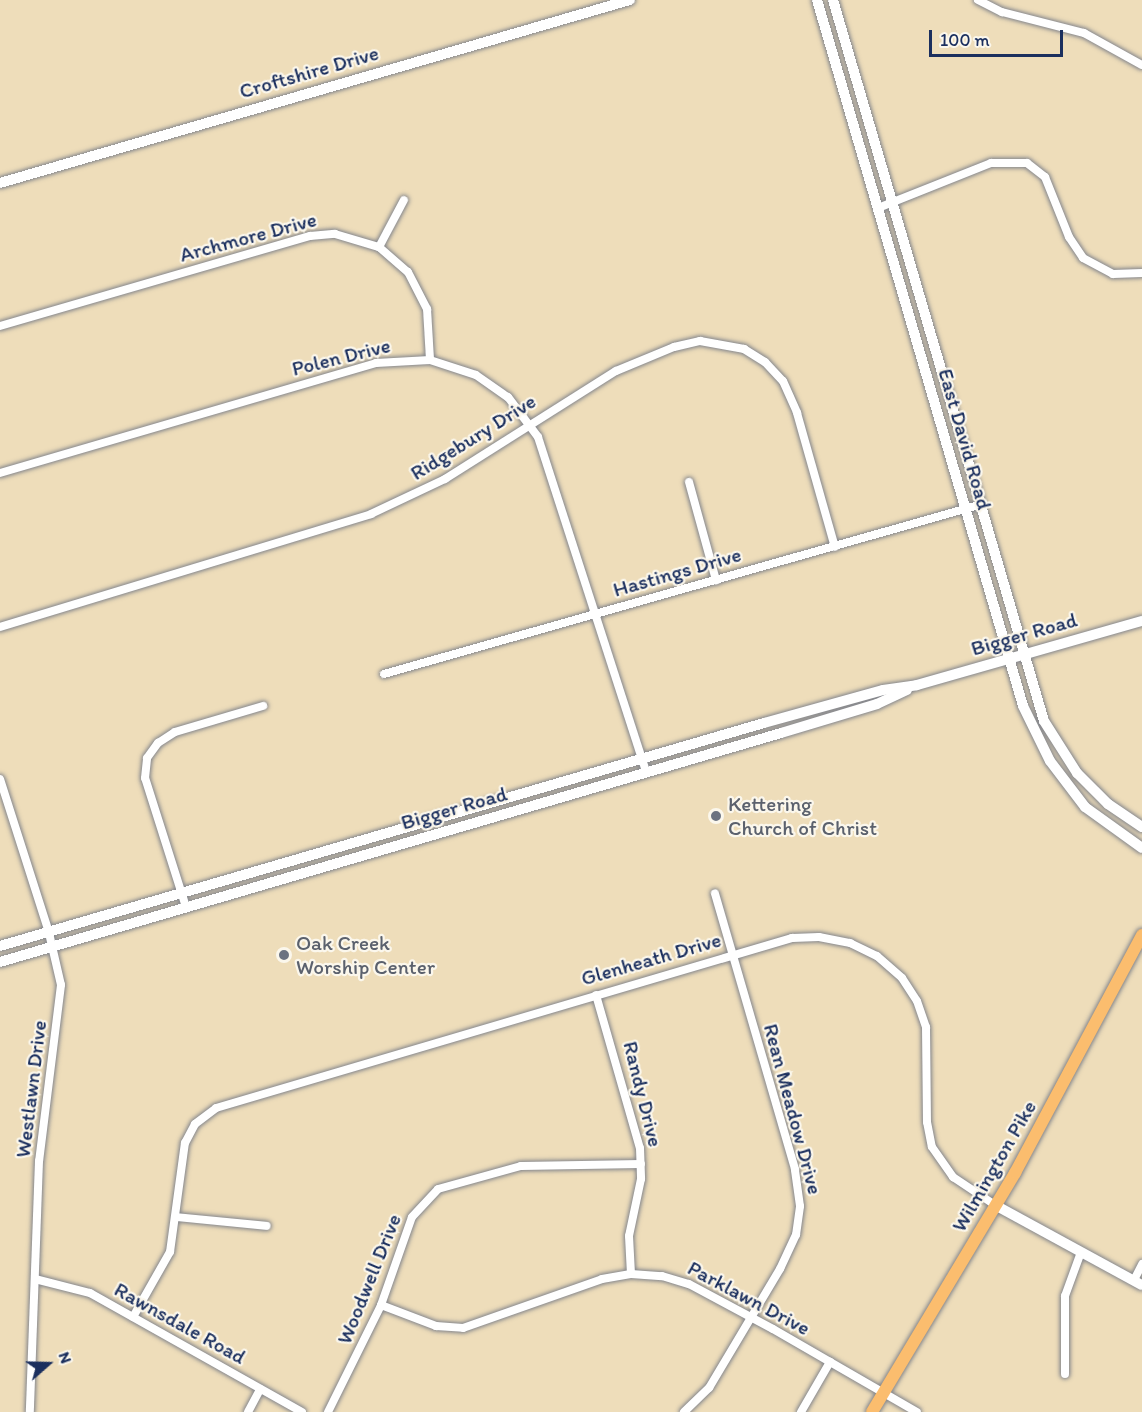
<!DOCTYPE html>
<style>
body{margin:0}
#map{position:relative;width:1142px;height:1412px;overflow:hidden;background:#eeddba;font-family:Itim,sans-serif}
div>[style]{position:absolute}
.roads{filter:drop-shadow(0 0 2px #84868c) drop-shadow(0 0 2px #84868c)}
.minor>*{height:8px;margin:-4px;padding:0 4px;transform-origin:4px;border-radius:4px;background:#fff}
.tertiary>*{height:10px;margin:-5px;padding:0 5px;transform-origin:5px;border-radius:5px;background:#fff}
.primary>*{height:12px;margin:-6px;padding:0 6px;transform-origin:6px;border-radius:6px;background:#fbbd6e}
.dots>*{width:16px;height:16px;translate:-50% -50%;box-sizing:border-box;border:3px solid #fbf7ec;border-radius:50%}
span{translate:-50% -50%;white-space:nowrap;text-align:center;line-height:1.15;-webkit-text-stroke:4.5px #fbf7ec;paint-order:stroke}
.street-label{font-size:21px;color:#1b2f5e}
.worship-label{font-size:21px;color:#5b616d}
.left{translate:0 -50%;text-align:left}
.north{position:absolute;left:18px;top:1334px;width:60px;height:60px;-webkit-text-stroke:4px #fbf7ec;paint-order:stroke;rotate:70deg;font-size:16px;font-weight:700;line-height:24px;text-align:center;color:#1b2f5e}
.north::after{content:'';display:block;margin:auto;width:21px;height:27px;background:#1b2f5e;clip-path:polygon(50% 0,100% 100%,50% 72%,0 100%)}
.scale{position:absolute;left:929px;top:30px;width:134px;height:27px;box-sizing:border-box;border:3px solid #1b2f5e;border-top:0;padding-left:8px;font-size:18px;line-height:21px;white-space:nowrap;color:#1b2f5e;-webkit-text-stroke:4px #fbf7ec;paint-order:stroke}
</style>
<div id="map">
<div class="roads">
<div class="minor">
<div style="left:978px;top:0;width:27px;rotate:27deg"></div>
<div style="left:1002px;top:12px;width:85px;rotate:14.4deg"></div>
<div style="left:1084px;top:33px;width:66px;rotate:28.9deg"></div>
<div style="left:878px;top:208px;width:122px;rotate:-21.7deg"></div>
<div style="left:991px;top:163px;width:36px"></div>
<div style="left:1027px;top:163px;width:23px;rotate:38deg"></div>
<div style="left:1045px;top:177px;width:65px;rotate:68.2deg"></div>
<div style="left:1069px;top:237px;width:25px;rotate:56deg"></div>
<div style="left:1083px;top:258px;width:34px;rotate:28deg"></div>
<div style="left:1113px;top:274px;width:29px;rotate:-2deg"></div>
<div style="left:379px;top:247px;width:53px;rotate:-62deg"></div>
<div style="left:0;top:326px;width:323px;rotate:-16.2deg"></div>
<div style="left:310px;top:236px;width:25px;rotate:-5deg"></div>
<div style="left:335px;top:234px;width:46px;rotate:16.5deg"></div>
<div style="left:379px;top:247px;width:38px;rotate:41deg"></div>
<div style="left:408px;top:272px;width:42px;rotate:62.8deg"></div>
<div style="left:427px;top:309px;width:51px;rotate:86.6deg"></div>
<div style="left:0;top:473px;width:392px;rotate:-16.3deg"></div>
<div style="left:376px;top:363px;width:54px;rotate:-3.2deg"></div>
<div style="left:430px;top:360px;width:48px;rotate:18.1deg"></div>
<div style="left:476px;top:375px;width:39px;rotate:35deg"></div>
<div style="left:508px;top:397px;width:50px;rotate:53.1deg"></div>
<div style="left:538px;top:437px;width:352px;rotate:72.1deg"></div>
<div style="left:689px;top:482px;width:102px;rotate:74.6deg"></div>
<div style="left:0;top:627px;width:388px;rotate:-16.9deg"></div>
<div style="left:371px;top:514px;width:82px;rotate:-25.3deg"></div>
<div style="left:445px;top:479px;width:202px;rotate:-32.3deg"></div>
<div style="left:616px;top:371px;width:63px;rotate:-22.5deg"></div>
<div style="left:674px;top:347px;width:27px;rotate:-13deg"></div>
<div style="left:700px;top:341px;width:45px;rotate:10.3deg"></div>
<div style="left:744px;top:349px;width:25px;rotate:32deg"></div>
<div style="left:765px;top:362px;width:26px;rotate:47deg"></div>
<div style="left:783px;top:381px;width:35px;rotate:66deg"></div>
<div style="left:797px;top:413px;width:139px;rotate:74.2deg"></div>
<div style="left:384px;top:674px;width:619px;rotate:-15.86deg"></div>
<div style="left:0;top:779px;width:162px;rotate:72.3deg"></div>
<div style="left:49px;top:933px;width:53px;rotate:77deg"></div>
<div style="left:61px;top:985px;width:177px;rotate:97.1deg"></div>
<div style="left:39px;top:1161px;width:251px;rotate:92.1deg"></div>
<div style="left:186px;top:907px;width:135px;rotate:-107.6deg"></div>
<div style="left:145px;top:778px;width:20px;rotate:-84deg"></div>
<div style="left:147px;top:758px;width:19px;rotate:-54deg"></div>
<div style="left:158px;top:743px;width:20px;rotate:-33deg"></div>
<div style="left:175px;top:732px;width:92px;rotate:-16.5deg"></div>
<div style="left:596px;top:995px;width:159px;rotate:74deg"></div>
<div style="left:640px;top:1148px;width:31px;rotate:88deg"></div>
<div style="left:641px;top:1179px;width:58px;rotate:101.9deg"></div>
<div style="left:629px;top:1236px;width:38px;rotate:87deg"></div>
<div style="left:176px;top:1217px;width:91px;rotate:5.6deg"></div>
<div style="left:35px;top:1279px;width:57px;rotate:14.3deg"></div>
<div style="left:90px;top:1293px;width:243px;rotate:29.3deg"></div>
<div style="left:1134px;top:1280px;width:18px;rotate:-63deg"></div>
<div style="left:381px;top:1305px;width:59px;rotate:20.9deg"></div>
<div style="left:436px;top:1326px;width:27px;rotate:4deg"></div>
<div style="left:463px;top:1328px;width:147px;rotate:-19.4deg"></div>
<div style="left:602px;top:1279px;width:29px;rotate:-10deg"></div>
<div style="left:631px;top:1274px;width:31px;rotate:4deg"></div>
<div style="left:662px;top:1276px;width:28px;rotate:17deg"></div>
<div style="left:689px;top:1284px;width:95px;rotate:28.2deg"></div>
<div style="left:773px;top:1329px;width:166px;rotate:30deg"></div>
<div style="left:133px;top:1317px;width:75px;rotate:-60.4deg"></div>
<div style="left:170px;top:1252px;width:110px;rotate:-82.2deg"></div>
<div style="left:185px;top:1143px;width:21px;rotate:-62deg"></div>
<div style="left:195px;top:1124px;width:26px;rotate:-37deg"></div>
<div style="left:216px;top:1108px;width:601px;rotate:-16.44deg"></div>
<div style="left:792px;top:938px;width:27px;rotate:-2deg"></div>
<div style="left:819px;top:937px;width:32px;rotate:11deg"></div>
<div style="left:850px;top:943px;width:30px;rotate:26deg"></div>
<div style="left:877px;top:956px;width:33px;rotate:41deg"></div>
<div style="left:902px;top:978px;width:27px;rotate:57deg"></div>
<div style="left:917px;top:1001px;width:28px;rotate:71deg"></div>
<div style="left:926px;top:1027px;width:95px;rotate:89.4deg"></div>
<div style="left:927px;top:1122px;width:25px;rotate:79deg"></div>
<div style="left:932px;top:1147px;width:37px;rotate:55deg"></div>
<div style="left:953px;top:1177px;width:50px;rotate:33.7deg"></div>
<div style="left:1065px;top:1374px;width:78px;rotate:-90deg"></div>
<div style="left:1065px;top:1296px;width:47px;rotate:-70deg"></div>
<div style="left:248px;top:1412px;width:26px;rotate:-62deg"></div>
<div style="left:328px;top:1412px;width:119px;rotate:-63.6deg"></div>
<div style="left:381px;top:1305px;width:93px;rotate:-70.6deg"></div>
<div style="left:412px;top:1217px;width:38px;rotate:-47deg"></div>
<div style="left:438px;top:1189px;width:86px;rotate:-15.5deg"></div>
<div style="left:521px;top:1166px;width:120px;rotate:-1deg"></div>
<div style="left:684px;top:1412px;width:35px;rotate:-44deg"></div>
<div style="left:709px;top:1388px;width:139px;rotate:-59.2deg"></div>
<div style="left:780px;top:1269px;width:38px;rotate:-65deg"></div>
<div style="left:796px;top:1235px;width:29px;rotate:-82deg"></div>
<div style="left:800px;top:1206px;width:37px;rotate:-98deg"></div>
<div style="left:795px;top:1169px;width:287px;rotate:-106.2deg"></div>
<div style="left:801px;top:1412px;width:58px;rotate:-59.9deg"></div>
</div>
<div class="tertiary">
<div style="left:817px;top:0;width:735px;rotate:73.73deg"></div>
<div style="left:1023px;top:706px;width:61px;rotate:63.9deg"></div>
<div style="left:1050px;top:761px;width:58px;rotate:52.7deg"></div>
<div style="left:1085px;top:807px;width:70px;rotate:35.7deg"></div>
<div style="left:833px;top:0;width:751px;rotate:73.69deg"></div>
<div style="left:1044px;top:721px;width:62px;rotate:57.6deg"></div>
<div style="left:1077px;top:773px;width:44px;rotate:45deg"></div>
<div style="left:1108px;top:804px;width:41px;rotate:34.1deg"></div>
<div style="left:0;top:183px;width:656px;rotate:-16.2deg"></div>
<div style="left:0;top:946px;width:796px;rotate:-16.27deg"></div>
<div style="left:764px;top:723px;width:123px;rotate:-15.5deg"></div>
<div style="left:883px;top:690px;width:34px;rotate:-8deg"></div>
<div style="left:917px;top:685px;width:234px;rotate:-15.9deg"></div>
<div style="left:0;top:962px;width:814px;rotate:-16.34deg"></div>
<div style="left:781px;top:733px;width:100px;rotate:-16.8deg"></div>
<div style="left:877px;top:704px;width:33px;rotate:-25deg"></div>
<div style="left:995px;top:1205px;width:167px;rotate:28.6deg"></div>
</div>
<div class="primary">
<div style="left:872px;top:1412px;width:279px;rotate:-59.1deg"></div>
<div style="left:1015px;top:1173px;width:270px;rotate:-61.9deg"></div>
</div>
</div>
<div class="dots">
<div style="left:716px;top:816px;background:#6b7280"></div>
<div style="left:284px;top:955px;background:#6b7280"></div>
</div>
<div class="street-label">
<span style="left:309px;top:72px;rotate:-16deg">Croftshire Drive</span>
<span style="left:248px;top:237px;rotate:-15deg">Archmore Drive</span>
<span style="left:341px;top:357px;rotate:-14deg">Polen Drive</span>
<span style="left:473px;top:437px;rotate:-32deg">Ridgebury Drive</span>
<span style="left:965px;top:439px;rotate:74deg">East David Road</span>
<span style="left:677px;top:572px;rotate:-16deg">Hastings Drive</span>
<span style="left:1024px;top:634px;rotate:-16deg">Bigger Road</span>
<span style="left:454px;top:808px;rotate:-16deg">Bigger Road</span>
<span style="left:651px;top:959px;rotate:-16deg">Glenheath Drive</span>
<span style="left:31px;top:1089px;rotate:-83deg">Westlawn Drive</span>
<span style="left:643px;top:1094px;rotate:76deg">Randy Drive</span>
<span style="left:793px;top:1109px;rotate:75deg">Rean Meadow Drive</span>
<span style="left:994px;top:1166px;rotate:-60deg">Wilmington Pike</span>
<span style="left:369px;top:1279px;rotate:-68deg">Woodwell Drive</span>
<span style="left:749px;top:1298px;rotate:28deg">Parklawn Drive</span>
<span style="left:180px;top:1323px;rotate:29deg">Rawnsdale Road</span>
</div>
<div class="worship-label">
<span class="left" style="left:728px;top:816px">Kettering<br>Church of Christ</span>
<span class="left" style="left:296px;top:955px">Oak Creek<br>Worship Center</span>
</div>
<div class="north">N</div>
<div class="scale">100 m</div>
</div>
